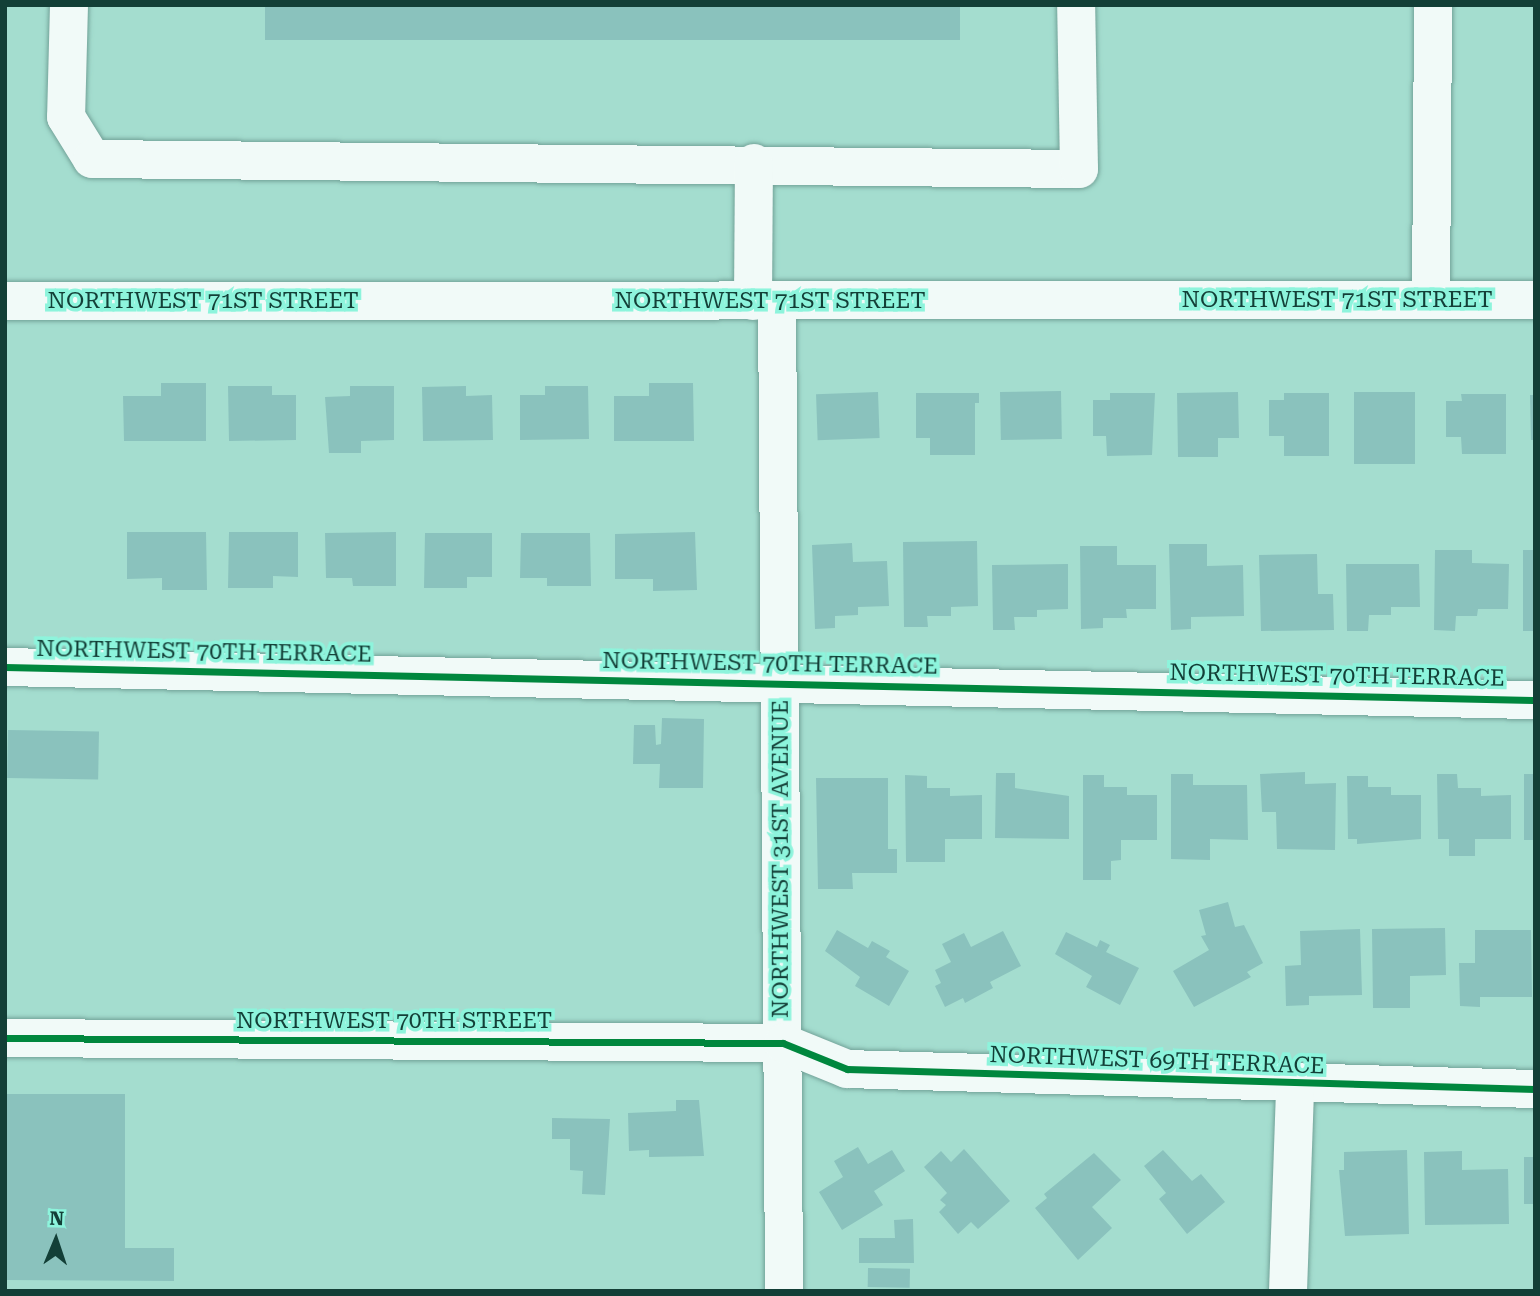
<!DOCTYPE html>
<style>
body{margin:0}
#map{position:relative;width:1540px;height:1296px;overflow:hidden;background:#a4ddcf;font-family:"Roboto Serif",serif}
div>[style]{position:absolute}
.building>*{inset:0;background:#8ac2bd;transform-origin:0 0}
.roads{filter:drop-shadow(0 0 2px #72a298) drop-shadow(0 0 2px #72a298)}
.minor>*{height:38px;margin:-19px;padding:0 19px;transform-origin:19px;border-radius:19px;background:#f1faf8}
.cycleway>*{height:7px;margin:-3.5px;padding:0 3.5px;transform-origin:3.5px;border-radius:3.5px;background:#00873e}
span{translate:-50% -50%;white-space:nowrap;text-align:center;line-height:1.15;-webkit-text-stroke:7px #8df4dc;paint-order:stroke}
.street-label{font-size:23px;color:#133f37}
.frame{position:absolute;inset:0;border:7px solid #133f37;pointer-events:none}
.north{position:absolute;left:21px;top:1205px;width:70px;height:70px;-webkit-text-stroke:5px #8df4dc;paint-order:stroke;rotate:2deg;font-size:19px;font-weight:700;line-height:28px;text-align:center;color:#133f37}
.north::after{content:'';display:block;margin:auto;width:24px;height:32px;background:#133f37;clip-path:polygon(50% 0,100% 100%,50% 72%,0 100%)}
</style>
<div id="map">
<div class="building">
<div style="left:265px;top:5px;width:695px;height:35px"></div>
<div style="clip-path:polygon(161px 383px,206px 383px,206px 441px,124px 441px,123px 396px,161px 396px)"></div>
<div style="clip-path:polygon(649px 383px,693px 383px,694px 441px,614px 441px,614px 396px,649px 396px)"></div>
<div style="clip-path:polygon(228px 386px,272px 386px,272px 395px,296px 395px,296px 440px,229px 441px)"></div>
<div style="clip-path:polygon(350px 386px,394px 386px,394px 440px,361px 441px,361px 453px,329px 453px,325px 397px,350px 396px)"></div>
<div style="clip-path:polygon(466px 386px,466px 396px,492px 395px,493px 440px,423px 441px,422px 387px)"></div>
<div style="clip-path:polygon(545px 386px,588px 386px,589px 439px,520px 440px,520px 395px,545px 395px)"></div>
<div style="left:1061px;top:391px;width:48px;height:61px;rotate:89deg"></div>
<div style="left:878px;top:392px;width:46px;height:62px;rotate:88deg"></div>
<div style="clip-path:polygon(1238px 392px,1239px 438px,1218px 438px,1218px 457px,1178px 457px,1177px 393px)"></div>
<div style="left:1354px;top:392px;width:61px;height:72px"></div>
<div style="clip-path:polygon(916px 393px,979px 393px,979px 403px,975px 403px,975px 455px,930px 455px,930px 438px,916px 438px)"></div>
<div style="clip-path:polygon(1110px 393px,1155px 393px,1152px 455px,1107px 456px,1106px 436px,1093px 436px,1093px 400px,1110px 400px)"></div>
<div style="clip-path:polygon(1284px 393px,1329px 393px,1329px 456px,1284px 456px,1284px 436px,1269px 436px,1269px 400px,1284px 400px)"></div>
<div style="clip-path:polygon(1461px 394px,1506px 394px,1506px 454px,1462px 454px,1461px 437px,1446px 437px,1446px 401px,1462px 401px)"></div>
<div style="clip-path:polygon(1530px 395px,1535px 395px,1535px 440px,1531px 440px)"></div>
<div style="clip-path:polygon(127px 532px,206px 532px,207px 590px,162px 590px,162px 578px,127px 579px)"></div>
<div style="clip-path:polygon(229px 532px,298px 532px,298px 577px,273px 576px,273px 588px,228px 588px)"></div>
<div style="clip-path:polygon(396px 532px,396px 586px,353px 586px,352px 578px,326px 578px,325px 533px)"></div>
<div style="clip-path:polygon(695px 532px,697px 590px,653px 591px,653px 579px,615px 579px,615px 534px)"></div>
<div style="clip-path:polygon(425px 533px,492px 533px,492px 577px,467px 577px,467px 588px,424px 588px)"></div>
<div style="clip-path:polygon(521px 533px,590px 533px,591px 586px,547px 586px,547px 578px,520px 578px)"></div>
<div style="clip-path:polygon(977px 541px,978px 606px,951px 607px,951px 616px,927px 616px,928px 627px,904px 627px,903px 542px)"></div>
<div style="clip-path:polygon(852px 543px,853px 562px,887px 561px,889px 606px,858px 607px,858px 615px,835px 616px,835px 628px,815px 629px,812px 545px)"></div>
<div style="clip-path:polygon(1169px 544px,1207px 544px,1207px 566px,1243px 565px,1244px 616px,1191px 617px,1191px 629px,1171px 630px)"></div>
<div style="clip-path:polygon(1080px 546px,1117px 546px,1117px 565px,1156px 565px,1156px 609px,1126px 609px,1127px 618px,1103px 618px,1103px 628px,1081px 629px)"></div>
<div style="clip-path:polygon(1435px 550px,1472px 550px,1472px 563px,1509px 564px,1508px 609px,1478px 609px,1477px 616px,1456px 616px,1455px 631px,1434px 630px)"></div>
<div style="left:1523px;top:550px;width:12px;height:81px"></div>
<div style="clip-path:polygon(1317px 554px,1318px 594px,1333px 594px,1334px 630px,1261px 631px,1259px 555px)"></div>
<div style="clip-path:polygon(1068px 564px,1068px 609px,1037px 610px,1037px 617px,1014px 617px,1015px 630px,993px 630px,992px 565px)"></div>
<div style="clip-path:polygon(1346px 564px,1419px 564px,1420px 607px,1391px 607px,1391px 615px,1369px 615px,1368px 631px,1347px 631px)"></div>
<div style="clip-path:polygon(662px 718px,704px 719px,703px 788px,659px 788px,660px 764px,633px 764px,634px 725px,655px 725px,656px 745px,661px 744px)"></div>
<div style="left:8px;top:730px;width:91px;height:48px;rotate:1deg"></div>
<div style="clip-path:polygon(1305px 772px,1305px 784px,1336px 783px,1335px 850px,1277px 849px,1276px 812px,1262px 812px,1260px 774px)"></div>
<div style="clip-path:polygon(996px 773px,1015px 773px,1015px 788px,1069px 796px,1069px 839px,995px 838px)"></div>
<div style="clip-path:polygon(1171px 774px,1193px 774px,1193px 785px,1247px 785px,1248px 840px,1210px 839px,1210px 860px,1171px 859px)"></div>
<div style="clip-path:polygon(1437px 774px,1457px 774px,1458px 788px,1481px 788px,1481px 796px,1511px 795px,1511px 839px,1475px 839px,1475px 856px,1449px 856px,1449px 839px,1438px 839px)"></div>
<div style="left:1535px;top:774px;width:66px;height:11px;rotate:90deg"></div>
<div style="clip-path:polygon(905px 775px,927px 776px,927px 788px,950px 788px,950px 796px,982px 795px,982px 839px,945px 839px,945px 862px,906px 862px)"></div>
<div style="clip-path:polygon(1083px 775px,1104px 775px,1104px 787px,1127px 787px,1127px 795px,1157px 795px,1157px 840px,1121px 840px,1121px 860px,1111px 861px,1111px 880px,1083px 880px)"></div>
<div style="clip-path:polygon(1347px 776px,1368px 776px,1368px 787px,1391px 787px,1391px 795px,1421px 795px,1421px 839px,1357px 844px,1357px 839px,1348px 839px)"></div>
<div style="clip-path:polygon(816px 778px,888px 778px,888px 849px,897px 849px,897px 873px,852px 873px,853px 889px,818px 889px)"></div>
<div style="clip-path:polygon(1228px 902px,1235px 927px,1244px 925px,1263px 963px,1247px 972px,1251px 977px,1194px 1007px,1173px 971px,1209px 950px,1201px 936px,1206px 935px,1199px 910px)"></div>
<div style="clip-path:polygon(1445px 928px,1446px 975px,1410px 976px,1410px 1008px,1373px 1008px,1372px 929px)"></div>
<div style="clip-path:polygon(1360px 929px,1362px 995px,1309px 996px,1309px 1005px,1286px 1006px,1285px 966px,1301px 965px,1300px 931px)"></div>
<div style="clip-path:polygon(837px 930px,868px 948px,872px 941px,890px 951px,886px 957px,909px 971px,889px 1006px,855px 986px,860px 977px,825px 951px)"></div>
<div style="clip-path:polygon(1475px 930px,1531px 930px,1532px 997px,1480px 997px,1480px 1007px,1460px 1006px,1459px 963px,1475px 963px)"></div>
<div style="clip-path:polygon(1003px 931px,1021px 966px,990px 982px,993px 988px,965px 1003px,963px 998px,945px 1007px,935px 986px,941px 983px,935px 970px,951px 962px,942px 944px,964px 933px,971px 947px)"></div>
<div style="clip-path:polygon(1066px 932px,1097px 947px,1100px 940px,1110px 945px,1106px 952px,1139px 968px,1120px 1005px,1086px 987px,1092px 976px,1055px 954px)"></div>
<div style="clip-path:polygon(5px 1094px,125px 1094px,125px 1248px,174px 1248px,174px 1281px,5px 1280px)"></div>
<div style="clip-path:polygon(676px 1100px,699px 1100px,704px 1156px,649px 1157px,649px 1150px,629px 1151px,628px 1113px,676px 1111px)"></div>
<div style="clip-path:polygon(552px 1118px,610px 1119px,605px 1195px,582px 1194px,583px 1171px,570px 1170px,570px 1139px,552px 1139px)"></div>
<div style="clip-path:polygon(858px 1147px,868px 1164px,892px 1150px,905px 1171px,874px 1191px,883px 1205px,842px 1230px,819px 1192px,843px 1177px,834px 1161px)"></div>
<div style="clip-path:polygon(964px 1149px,1010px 1201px,978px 1229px,971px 1222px,958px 1234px,939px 1212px,946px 1205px,940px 1200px,947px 1193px,924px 1167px,941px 1151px,951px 1162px)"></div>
<div style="clip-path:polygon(1163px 1150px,1192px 1181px,1201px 1174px,1225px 1202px,1187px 1234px,1159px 1199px,1166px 1193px,1144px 1166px)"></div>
<div style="clip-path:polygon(1407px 1150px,1409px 1234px,1345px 1236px,1339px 1170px,1344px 1170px,1344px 1152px)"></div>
<div style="clip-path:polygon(1462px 1151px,1462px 1170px,1508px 1169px,1509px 1224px,1425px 1225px,1424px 1152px)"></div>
<div style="clip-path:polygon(1094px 1153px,1121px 1180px,1092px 1207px,1112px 1228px,1078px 1260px,1035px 1208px,1047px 1198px,1044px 1194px)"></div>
<div style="left:1524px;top:1157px;width:11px;height:47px"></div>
<div style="clip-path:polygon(913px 1219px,914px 1263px,859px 1263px,859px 1238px,895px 1238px,894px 1220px)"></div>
<div style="left:868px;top:1268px;width:42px;height:19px;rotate:1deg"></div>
</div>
<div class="roads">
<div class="minor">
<div style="left:69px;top:5px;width:112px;rotate:91.5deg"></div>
<div style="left:66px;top:117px;width:49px;rotate:58.2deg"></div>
<div style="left:92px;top:159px;width:987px;rotate:0.58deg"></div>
<div style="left:1079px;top:169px;width:164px;rotate:-91deg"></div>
<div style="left:1431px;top:300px;width:295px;rotate:-89.6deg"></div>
<div style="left:5px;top:301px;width:1530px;rotate:-0.04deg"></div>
<div style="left:753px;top:301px;width:138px;rotate:-89.6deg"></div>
<div style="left:777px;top:301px;width:990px;rotate:89.59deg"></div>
<div style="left:5px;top:667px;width:1530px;rotate:1.24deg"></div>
<div style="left:5px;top:1038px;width:778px;rotate:0.37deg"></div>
<div style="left:783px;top:1043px;width:69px;rotate:22.1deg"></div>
<div style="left:847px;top:1069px;width:688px;rotate:1.67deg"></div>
<div style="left:1288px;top:1291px;width:205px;rotate:-88deg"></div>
</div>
</div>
<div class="cycleway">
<div style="left:5px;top:667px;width:1530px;rotate:1.24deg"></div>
<div style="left:5px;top:1038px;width:778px;rotate:0.37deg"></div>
<div style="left:783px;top:1043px;width:69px;rotate:22.1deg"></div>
<div style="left:847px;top:1069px;width:688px;rotate:1.67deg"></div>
</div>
<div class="street-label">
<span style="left:1337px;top:300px">NORTHWEST 71ST STREET</span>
<span style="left:203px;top:301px">NORTHWEST 71ST STREET</span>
<span style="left:770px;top:301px">NORTHWEST 71ST STREET</span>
<span style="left:204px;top:652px;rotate:1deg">NORTHWEST 70TH TERRACE</span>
<span style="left:770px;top:664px;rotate:1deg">NORTHWEST 70TH TERRACE</span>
<span style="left:1337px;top:676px;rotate:1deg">NORTHWEST 70TH TERRACE</span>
<span style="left:781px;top:859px;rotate:-90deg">NORTHWEST 31ST AVENUE</span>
<span style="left:394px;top:1021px">NORTHWEST 70TH STREET</span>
<span style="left:1157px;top:1061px;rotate:2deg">NORTHWEST 69TH TERRACE</span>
</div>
<div class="frame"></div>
<div class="north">N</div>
</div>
